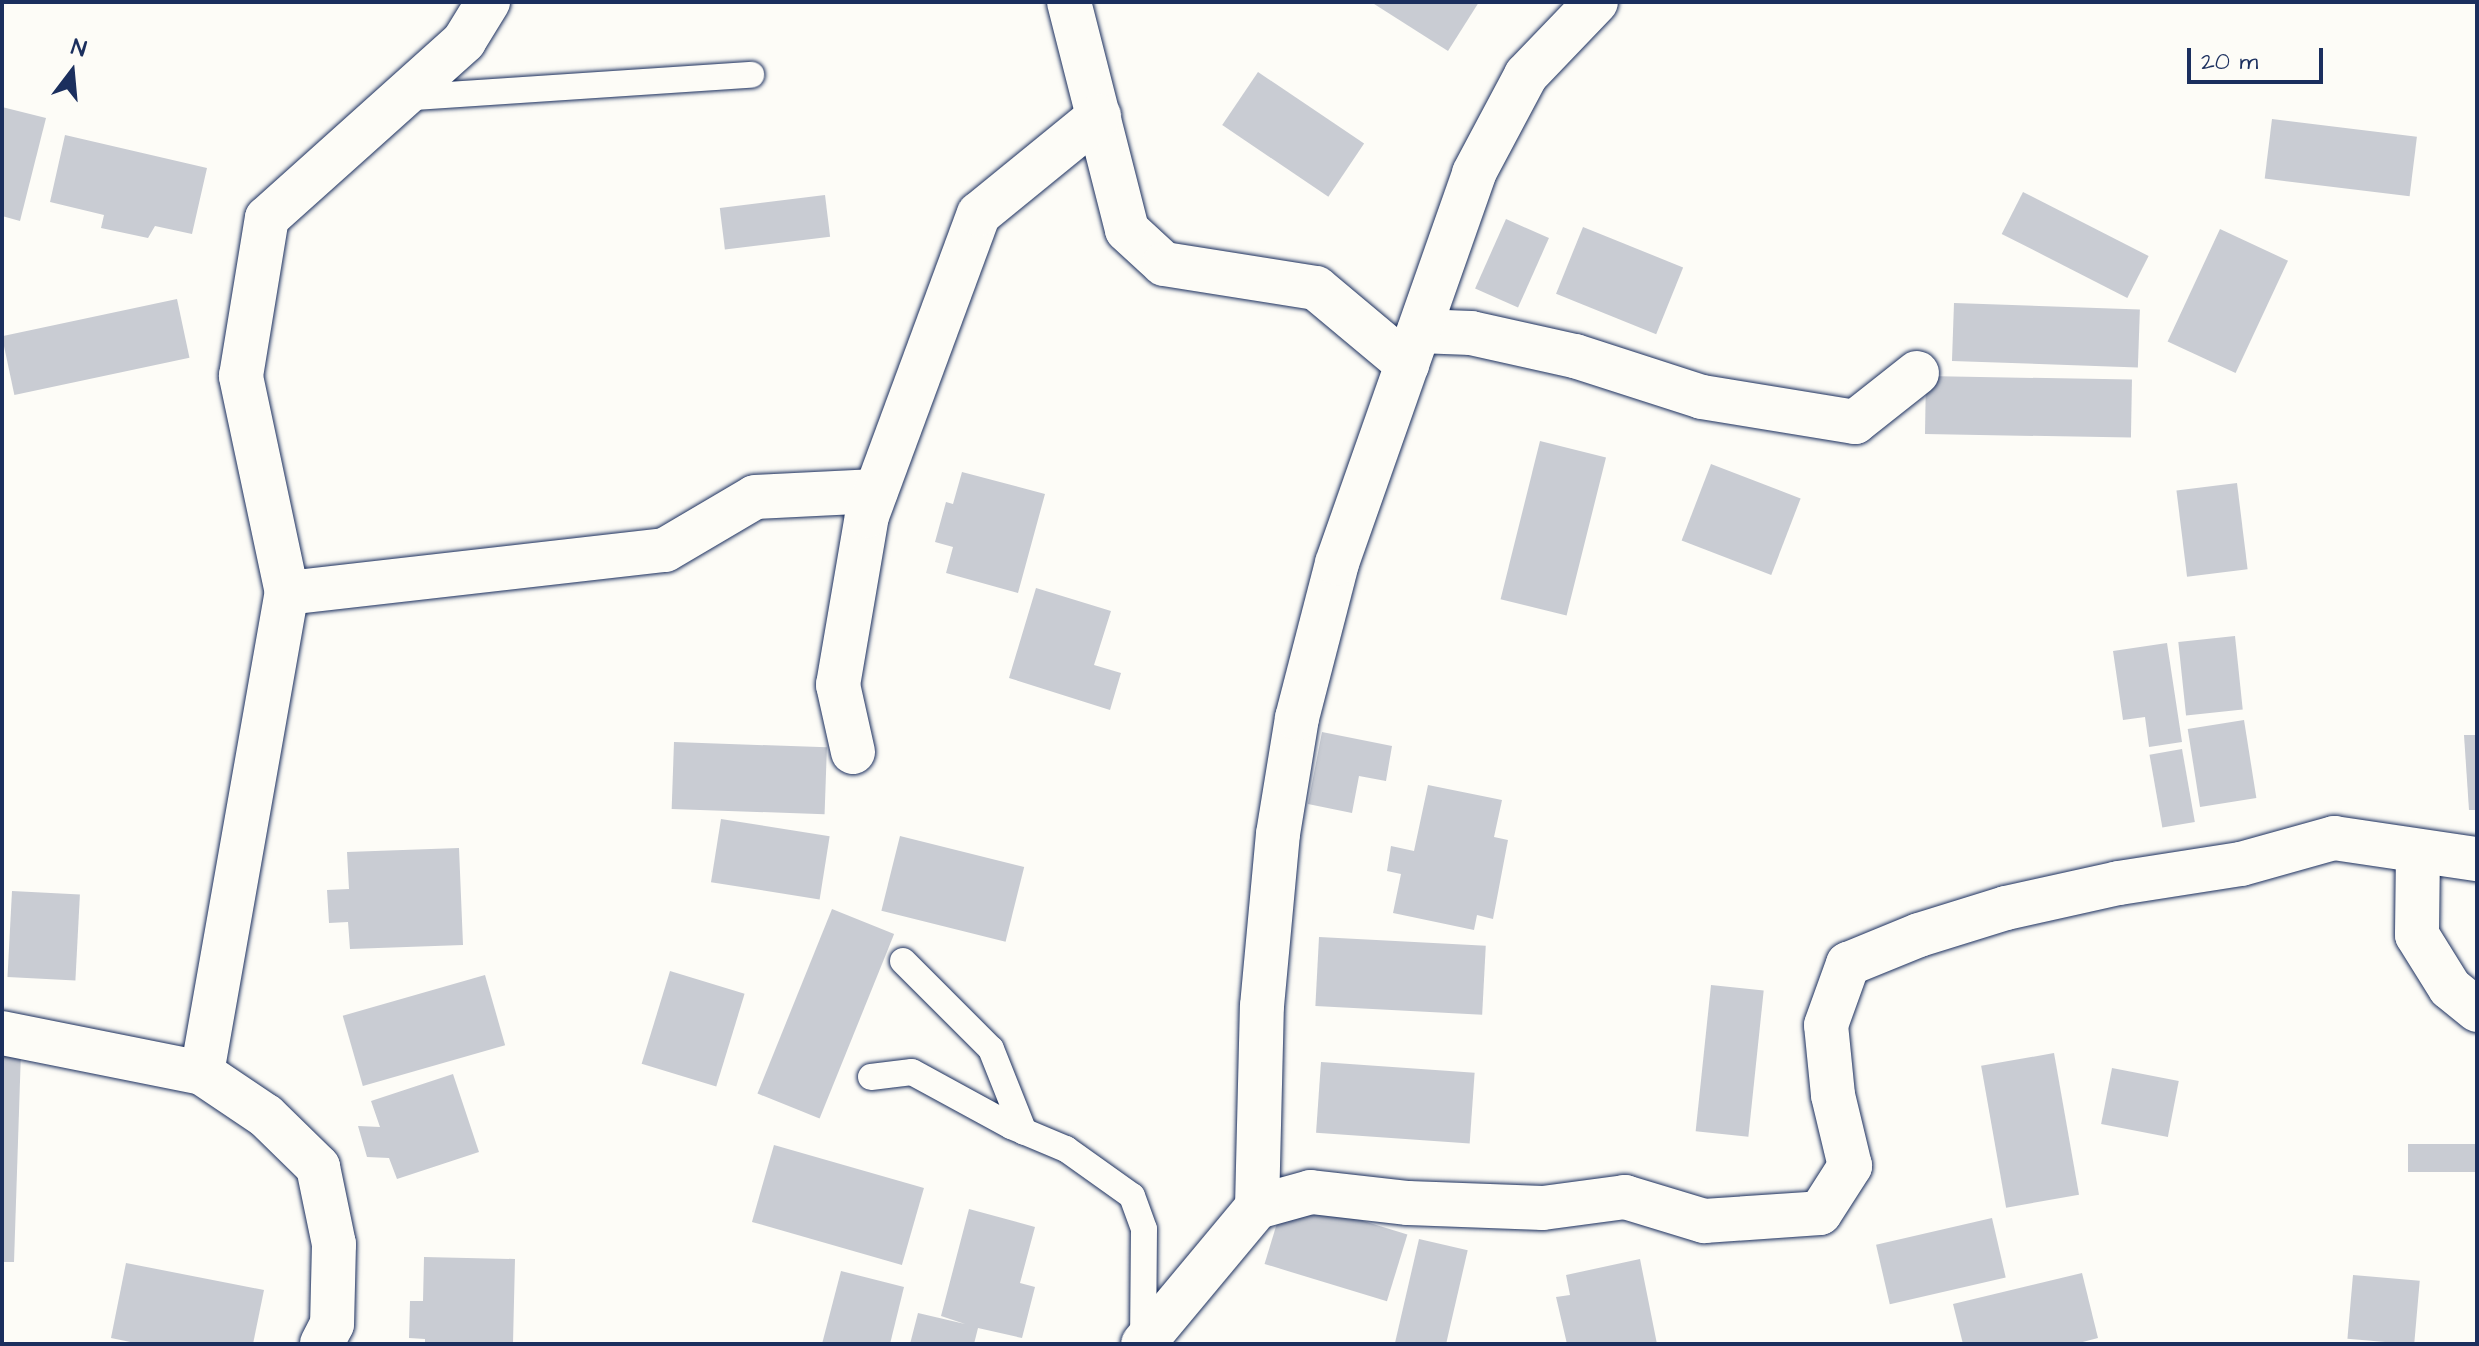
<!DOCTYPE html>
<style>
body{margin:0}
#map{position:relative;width:2479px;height:1346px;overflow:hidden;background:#fdfcf7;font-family:"Architects Daughter",sans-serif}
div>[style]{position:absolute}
.building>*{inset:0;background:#c9ccd3;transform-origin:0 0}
.roads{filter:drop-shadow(0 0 2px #1b2f5e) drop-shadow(0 0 2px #1b2f5e)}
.service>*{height:26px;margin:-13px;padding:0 13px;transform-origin:13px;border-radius:13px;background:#fdfcf7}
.minor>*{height:44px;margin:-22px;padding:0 22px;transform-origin:22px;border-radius:22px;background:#fdfcf7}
span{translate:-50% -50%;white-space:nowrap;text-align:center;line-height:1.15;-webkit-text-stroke:6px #fdfcf7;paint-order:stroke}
.frame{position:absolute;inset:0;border:4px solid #1b2f5e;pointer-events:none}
.north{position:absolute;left:32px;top:32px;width:80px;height:80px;-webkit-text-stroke:6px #fdfcf7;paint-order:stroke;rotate:16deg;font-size:22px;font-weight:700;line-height:32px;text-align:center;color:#1b2f5e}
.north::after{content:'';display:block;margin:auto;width:28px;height:36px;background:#1b2f5e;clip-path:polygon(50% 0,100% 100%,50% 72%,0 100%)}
.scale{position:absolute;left:2187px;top:48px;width:136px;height:36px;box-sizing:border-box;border:4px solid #1b2f5e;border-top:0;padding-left:10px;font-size:24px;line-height:28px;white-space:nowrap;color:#1b2f5e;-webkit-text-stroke:6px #fdfcf7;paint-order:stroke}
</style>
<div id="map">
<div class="building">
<div style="clip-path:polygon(1371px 2px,1479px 2px,1448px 51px)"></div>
<div style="left:1258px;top:72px;width:128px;height:64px;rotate:34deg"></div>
<div style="clip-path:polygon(2px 107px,46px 118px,20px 221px,2px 216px)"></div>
<div style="left:2272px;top:119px;width:146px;height:60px;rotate:7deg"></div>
<div style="clip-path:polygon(65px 135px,207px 168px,192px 234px,155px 226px,148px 238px,101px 228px,104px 215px,50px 202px)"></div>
<div style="left:2023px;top:192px;width:141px;height:47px;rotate:27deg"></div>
<div style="left:825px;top:195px;width:42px;height:106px;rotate:83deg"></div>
<div style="left:1506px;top:219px;width:47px;height:76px;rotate:24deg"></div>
<div style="left:1583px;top:227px;width:108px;height:72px;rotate:22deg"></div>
<div style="left:2220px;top:229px;width:75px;height:124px;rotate:25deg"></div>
<div style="left:177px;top:299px;width:60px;height:179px;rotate:78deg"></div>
<div style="left:1954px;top:303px;width:186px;height:58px;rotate:2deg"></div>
<div style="left:1926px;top:376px;width:206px;height:58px;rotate:1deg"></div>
<div style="left:1540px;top:441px;width:68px;height:163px;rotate:14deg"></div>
<div style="left:1711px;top:464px;width:96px;height:82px;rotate:21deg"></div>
<div style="clip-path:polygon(962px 472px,1045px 494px,1018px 593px,946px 573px,953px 547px,935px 542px,946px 502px,953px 504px)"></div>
<div style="left:2237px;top:483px;width:87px;height:61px;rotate:83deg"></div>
<div style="clip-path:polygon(1036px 588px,1111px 611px,1094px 665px,1121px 673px,1110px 710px,1009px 678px)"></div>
<div style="left:2235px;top:636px;width:74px;height:57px;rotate:84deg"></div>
<div style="clip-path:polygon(2167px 643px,2182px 742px,2149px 747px,2145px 717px,2123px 720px,2113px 651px)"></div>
<div style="left:2244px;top:720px;width:79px;height:57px;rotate:81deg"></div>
<div style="clip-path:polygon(1322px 732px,1392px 746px,1386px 781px,1359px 776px,1352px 813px,1308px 804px)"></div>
<div style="clip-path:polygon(2464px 735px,2477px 735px,2477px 810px,2469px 810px)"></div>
<div style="left:674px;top:742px;width:153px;height:67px;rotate:2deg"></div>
<div style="left:2182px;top:749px;width:74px;height:33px;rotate:80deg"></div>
<div style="clip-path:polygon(1428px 785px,1502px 800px,1494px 837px,1508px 840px,1493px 919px,1477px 915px,1474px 930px,1393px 913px,1401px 874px,1387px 871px,1391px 846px,1414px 851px)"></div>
<div style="left:721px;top:819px;width:110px;height:64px;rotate:9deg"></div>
<div style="left:900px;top:836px;width:128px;height:77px;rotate:14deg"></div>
<div style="clip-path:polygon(459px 848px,463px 945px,350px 949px,348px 922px,329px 923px,327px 890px,349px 889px,347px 852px)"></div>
<div style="left:12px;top:891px;width:68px;height:86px;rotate:3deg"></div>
<div style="left:832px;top:909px;width:67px;height:199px;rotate:22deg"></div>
<div style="left:1319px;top:937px;width:167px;height:69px;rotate:3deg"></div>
<div style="left:670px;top:971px;width:78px;height:97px;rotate:17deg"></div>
<div style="left:485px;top:975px;width:73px;height:148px;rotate:74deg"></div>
<div style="left:1711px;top:985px;width:53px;height:147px;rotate:6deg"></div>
<div style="clip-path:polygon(2px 1050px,21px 1051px,14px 1262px,2px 1262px)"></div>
<div style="left:2054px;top:1053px;width:144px;height:74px;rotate:80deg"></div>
<div style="left:1321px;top:1062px;width:154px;height:71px;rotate:4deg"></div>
<div style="left:2112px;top:1068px;width:68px;height:57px;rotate:11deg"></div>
<div style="clip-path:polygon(453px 1074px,479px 1152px,397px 1179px,389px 1158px,367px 1157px,358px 1126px,380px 1127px,371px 1101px)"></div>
<div style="left:2477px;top:1144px;width:28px;height:69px;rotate:90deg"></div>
<div style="left:774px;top:1145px;width:156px;height:80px;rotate:16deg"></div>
<div style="left:1285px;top:1197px;width:128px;height:70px;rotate:17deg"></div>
<div style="clip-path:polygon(969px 1209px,1035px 1227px,1020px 1283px,1035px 1287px,1022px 1338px,978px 1328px,974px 1344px,910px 1344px,918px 1313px,965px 1324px,941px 1316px)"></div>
<div style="left:1992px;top:1218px;width:61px;height:119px;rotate:77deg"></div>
<div style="left:1419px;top:1239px;width:50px;height:107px;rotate:13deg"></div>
<div style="clip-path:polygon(424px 1257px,515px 1259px,513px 1344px,425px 1344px,425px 1339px,409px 1338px,410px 1301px,423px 1301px)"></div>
<div style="clip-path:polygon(1640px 1259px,1657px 1344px,1567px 1344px,1556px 1297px,1570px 1295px,1566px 1275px)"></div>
<div style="clip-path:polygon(126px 1263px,264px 1290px,253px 1344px,140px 1344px,111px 1338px)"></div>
<div style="clip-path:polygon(841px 1271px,904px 1287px,890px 1344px,822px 1344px)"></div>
<div style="clip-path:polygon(2082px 1273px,2098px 1338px,2075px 1344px,1963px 1344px,1953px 1304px)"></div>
<div style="left:2353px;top:1275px;width:67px;height:64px;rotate:5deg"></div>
</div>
<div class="roads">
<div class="service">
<div style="left:401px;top:98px;width:351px;rotate:-3.8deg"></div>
<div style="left:903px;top:961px;width:124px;rotate:45deg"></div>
<div style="left:991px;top:1049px;width:89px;rotate:68.3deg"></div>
<div style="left:871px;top:1077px;width:41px;rotate:-7deg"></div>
<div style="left:912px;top:1072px;width:113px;rotate:28.6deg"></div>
<div style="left:1011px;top:1126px;width:60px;rotate:22.7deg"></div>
<div style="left:1066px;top:1149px;width:81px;rotate:35.5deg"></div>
<div style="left:1132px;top:1196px;width:35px;rotate:70deg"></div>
<div style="left:1144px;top:1229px;width:113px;rotate:90.5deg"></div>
</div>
<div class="minor">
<div style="left:1069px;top:2px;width:235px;rotate:75.7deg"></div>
<div style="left:1127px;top:230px;width:50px;rotate:42.6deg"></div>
<div style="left:1164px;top:264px;width:154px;rotate:9deg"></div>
<div style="left:1316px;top:288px;width:119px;rotate:39.9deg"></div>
<div style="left:1419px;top:331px;width:52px;rotate:2.2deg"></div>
<div style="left:1471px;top:333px;width:107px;rotate:12.5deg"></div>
<div style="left:1575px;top:356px;width:133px;rotate:17.9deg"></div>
<div style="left:1702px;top:397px;width:155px;rotate:9.3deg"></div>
<div style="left:1855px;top:422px;width:79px;rotate:-38.3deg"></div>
<div style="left:287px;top:593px;width:380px;rotate:-6.5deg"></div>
<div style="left:665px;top:550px;width:104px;rotate:-30.5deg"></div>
<div style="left:755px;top:497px;width:121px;rotate:-2.8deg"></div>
<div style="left:853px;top:752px;width:69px;rotate:-102.6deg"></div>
<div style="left:838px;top:685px;width:171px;rotate:-80.3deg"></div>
<div style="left:867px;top:516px;width:322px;rotate:-69.7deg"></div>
<div style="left:979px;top:214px;width:155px;rotate:-39.2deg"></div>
<div style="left:2418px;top:851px;width:84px;rotate:90.7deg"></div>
<div style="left:2417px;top:935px;width:62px;rotate:58.1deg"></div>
<div style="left:2450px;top:988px;width:35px;rotate:39deg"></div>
<div style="left:2px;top:1033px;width:204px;rotate:11.3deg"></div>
<div style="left:202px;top:1073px;width:77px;rotate:33.9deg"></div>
<div style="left:266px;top:1116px;width:73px;rotate:44.4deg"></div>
<div style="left:318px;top:1167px;width:79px;rotate:78.3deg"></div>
<div style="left:334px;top:1244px;width:80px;rotate:91.4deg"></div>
<div style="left:332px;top:1324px;width:22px;rotate:117deg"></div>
<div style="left:202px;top:1073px;width:487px;rotate:-80deg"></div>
<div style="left:287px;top:593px;width:222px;rotate:-102deg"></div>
<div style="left:241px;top:376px;width:160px;rotate:-80.7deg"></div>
<div style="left:267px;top:218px;width:265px;rotate:-41.9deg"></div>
<div style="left:464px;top:41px;width:46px;rotate:-58.4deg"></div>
<div style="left:1257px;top:1207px;width:56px;rotate:-15.5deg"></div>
<div style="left:1311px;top:1192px;width:98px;rotate:6.5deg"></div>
<div style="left:1408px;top:1203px;width:135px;rotate:2.1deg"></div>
<div style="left:1543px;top:1208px;width:83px;rotate:-7.6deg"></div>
<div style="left:1625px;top:1197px;width:83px;rotate:16.9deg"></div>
<div style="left:1704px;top:1221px;width:116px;rotate:-3.9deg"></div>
<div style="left:1820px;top:1213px;width:56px;rotate:-57.4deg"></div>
<div style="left:1850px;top:1166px;width:73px;rotate:-103.5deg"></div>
<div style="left:1833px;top:1095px;width:70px;rotate:-95.7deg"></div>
<div style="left:1826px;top:1025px;width:65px;rotate:-70.2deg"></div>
<div style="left:1848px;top:964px;width:77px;rotate:-22.2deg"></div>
<div style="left:1919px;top:935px;width:91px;rotate:-17.2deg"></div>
<div style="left:2006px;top:908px;width:116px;rotate:-12.5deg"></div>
<div style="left:2119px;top:883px;width:123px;rotate:-8.9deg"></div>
<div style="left:2241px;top:864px;width:97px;rotate:-15.6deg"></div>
<div style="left:2334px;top:838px;width:145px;rotate:8.4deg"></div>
<div style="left:1143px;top:1344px;width:178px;rotate:-50.2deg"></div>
<div style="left:1257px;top:1207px;width:201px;rotate:-88.6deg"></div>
<div style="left:1262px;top:1006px;width:173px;rotate:-84.7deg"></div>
<div style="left:1278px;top:834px;width:118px;rotate:-80.7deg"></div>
<div style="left:1297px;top:718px;width:160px;rotate:-75.5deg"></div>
<div style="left:1337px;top:563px;width:413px;rotate:-70.6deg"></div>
<div style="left:1474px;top:173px;width:111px;rotate:-62deg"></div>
<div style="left:1526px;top:75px;width:101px;rotate:-46.2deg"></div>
</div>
</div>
<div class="frame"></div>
<div class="north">N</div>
<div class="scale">20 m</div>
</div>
